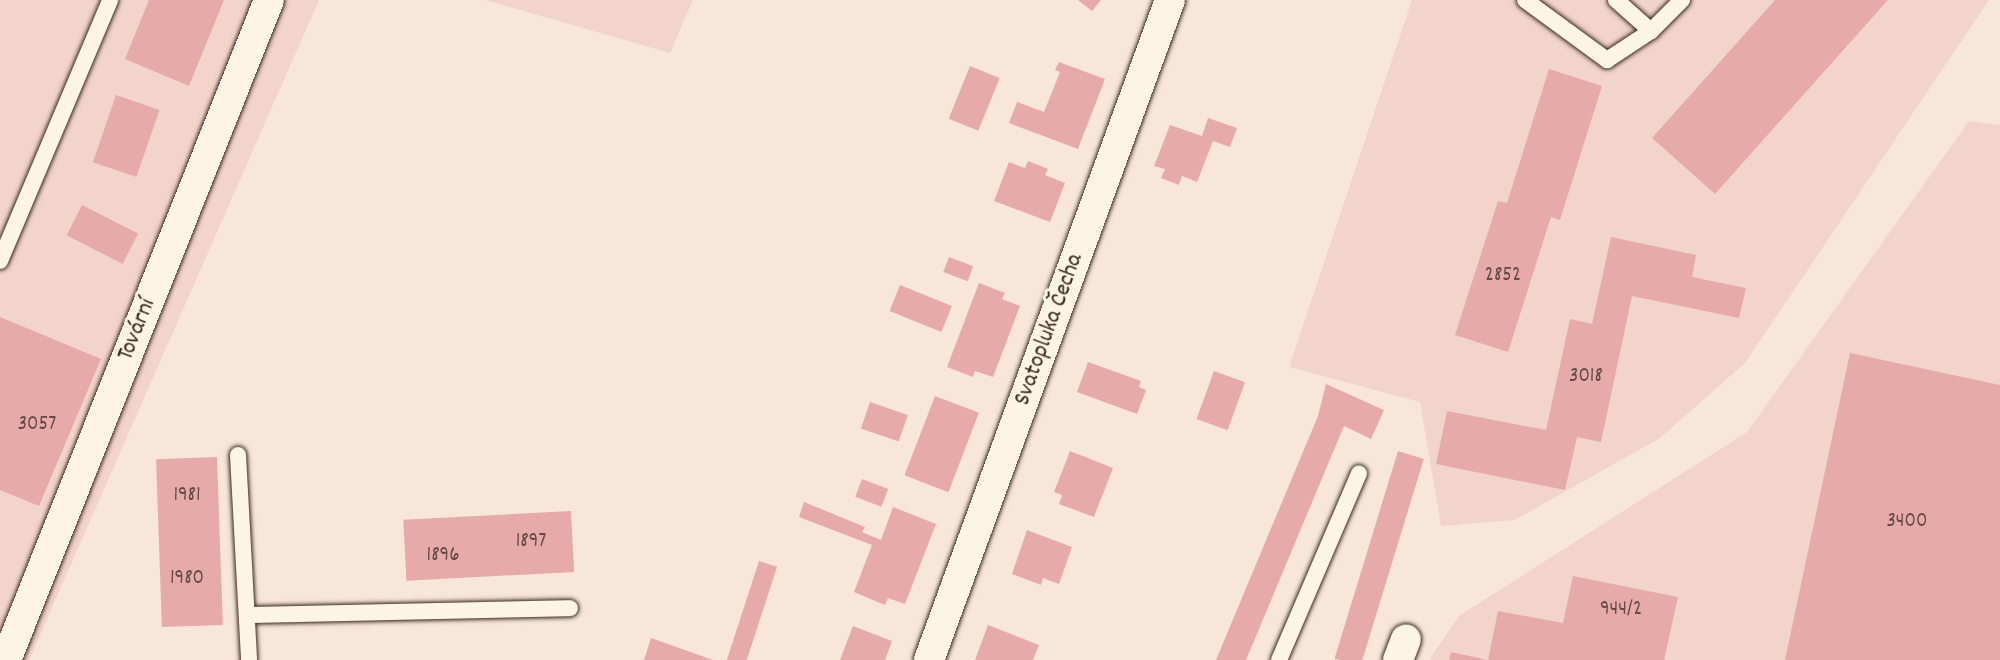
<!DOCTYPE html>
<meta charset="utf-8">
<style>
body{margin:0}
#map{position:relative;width:2000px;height:660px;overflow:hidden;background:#f8e6d9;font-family:Dekko,sans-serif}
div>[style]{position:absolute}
.built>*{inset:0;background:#f3d4ca}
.building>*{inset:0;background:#e6aba8;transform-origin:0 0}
.roads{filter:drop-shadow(0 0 2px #3b2a1e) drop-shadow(0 0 2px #3b2a1e)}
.lane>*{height:16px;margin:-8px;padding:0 8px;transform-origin:8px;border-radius:8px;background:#fcf5e5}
.street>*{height:30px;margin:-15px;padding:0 15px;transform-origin:15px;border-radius:15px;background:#fcf5e5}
span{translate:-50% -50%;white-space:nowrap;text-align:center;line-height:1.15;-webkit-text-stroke:6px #fcf5e5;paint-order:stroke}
.number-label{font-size:21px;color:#664a40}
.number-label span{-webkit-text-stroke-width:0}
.street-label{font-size:24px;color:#3b2a1e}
</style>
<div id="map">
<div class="built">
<div style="clip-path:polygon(0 0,319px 0,29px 660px,0 660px)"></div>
<div style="clip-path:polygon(485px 0,693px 0,670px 53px)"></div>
<div style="clip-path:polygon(1412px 0,1989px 0,1745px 363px,1660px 438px,1515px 520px,1441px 526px,1420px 402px,1289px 367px)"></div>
<div style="clip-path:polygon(1969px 121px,2000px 125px,2000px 660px,1429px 660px,1459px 616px,1747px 432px)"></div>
</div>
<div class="building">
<div style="clip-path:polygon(149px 0,224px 0,189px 86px,125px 59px)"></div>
<div style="clip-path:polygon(1078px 0,1101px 0,1092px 11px)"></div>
<div style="clip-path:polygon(1775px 0,1888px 0,1715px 194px,1652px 138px)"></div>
<div style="clip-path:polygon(1059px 62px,1105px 79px,1078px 149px,1009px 123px,1017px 102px,1044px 112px,1060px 72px,1055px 70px)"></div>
<div style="left:970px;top:66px;width:32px;height:57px;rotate:22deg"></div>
<div style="clip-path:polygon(1549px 69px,1602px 86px,1560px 220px,1551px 217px,1508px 352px,1455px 335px,1498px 201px,1507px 203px)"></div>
<div style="left:116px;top:95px;width:46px;height:71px;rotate:19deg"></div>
<div style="clip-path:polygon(1208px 118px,1237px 128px,1230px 147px,1213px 141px,1197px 182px,1182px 176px,1179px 185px,1161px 178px,1165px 169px,1154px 166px,1170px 125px,1202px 136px)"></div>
<div style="clip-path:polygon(1028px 161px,1048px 169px,1045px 175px,1065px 183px,1050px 222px,994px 201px,1009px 162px,1025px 168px)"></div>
<div style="left:82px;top:205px;width:63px;height:34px;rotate:27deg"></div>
<div style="clip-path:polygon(1611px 237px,1696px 255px,1692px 277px,1746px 288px,1739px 318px,1632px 296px,1601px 442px,1577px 437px,1565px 490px,1436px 464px,1447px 411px,1546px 430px,1570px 319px,1592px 324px)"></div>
<div style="left:949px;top:257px;width:26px;height:16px;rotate:21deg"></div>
<div style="clip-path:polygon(979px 283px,1005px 293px,1002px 299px,1020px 306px,993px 377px,975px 371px,973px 377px,947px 367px)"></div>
<div style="left:900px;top:285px;width:56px;height:28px;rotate:22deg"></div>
<div style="clip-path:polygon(0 317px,101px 359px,39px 506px,0 490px)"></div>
<div style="clip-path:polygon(1850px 353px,2000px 385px,2000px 660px,1785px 660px)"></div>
<div style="clip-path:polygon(1088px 362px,1141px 381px,1139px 387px,1146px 390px,1137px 414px,1077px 392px)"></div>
<div style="left:1214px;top:371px;width:33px;height:51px;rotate:20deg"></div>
<div style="clip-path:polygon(1326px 384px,1384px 410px,1371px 439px,1344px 426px,1246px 660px,1216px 660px,1318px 416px)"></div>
<div style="left:935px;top:396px;width:47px;height:85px;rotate:21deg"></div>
<div style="left:870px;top:402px;width:40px;height:28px;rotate:19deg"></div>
<div style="clip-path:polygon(1070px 451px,1113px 468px,1094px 517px,1059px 504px,1062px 495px,1054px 492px)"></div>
<div style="left:1398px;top:451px;width:27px;height:217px;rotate:17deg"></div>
<div style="left:217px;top:457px;width:168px;height:61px;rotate:88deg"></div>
<div style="left:862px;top:479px;width:28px;height:19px;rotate:21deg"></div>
<div style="clip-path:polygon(804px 502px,865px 527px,862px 532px,881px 540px,893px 507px,936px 524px,905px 604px,888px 598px,885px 605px,854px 592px,872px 545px,799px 517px)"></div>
<div style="left:571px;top:511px;width:61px;height:168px;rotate:87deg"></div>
<div style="clip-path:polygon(1027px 530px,1072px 547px,1059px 584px,1043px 578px,1041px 585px,1012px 574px)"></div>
<div style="left:759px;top:561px;width:19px;height:104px;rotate:18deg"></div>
<div style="clip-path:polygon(1573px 576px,1678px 597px,1664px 660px,1488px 660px,1498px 611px,1563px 623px)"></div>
<div style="clip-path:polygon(988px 625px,1039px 645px,1033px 660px,975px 660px)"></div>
<div style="clip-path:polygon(853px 626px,892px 641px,885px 660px,840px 660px)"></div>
<div style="clip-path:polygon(651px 638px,713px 660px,644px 660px)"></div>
<div style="clip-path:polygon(1451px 652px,1484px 659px,1484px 660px,1449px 660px)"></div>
</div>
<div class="roads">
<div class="lane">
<div style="left:1525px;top:0;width:102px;rotate:36.2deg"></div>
<div style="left:1607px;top:60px;width:53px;rotate:-33.4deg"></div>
<div style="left:1651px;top:31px;width:44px;rotate:-45deg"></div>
<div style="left:1616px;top:0;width:47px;rotate:41.5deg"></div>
<div style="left:0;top:261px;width:283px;rotate:-67.1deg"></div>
<div style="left:238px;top:455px;width:205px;rotate:86.9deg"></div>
<div style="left:248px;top:615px;width:322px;rotate:-1.2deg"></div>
<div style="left:1279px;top:660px;width:203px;rotate:-66.8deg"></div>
</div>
<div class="street">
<div style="left:6px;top:660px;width:710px;rotate:-68.27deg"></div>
<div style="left:929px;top:660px;width:703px;rotate:-69.94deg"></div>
<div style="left:1398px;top:660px;width:22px;rotate:-69deg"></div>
</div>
</div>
<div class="number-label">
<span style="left:1503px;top:276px">2852</span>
<span style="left:1586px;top:377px">3018</span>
<span style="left:37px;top:425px">3057</span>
<span style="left:187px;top:496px">1981</span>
<span style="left:1907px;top:522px">3400</span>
<span style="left:531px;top:542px">1897</span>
<span style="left:443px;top:556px">1896</span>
<span style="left:187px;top:579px">1980</span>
<span style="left:1621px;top:610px">944/2</span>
</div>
<div class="street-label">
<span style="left:138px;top:330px;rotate:-68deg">Tovární</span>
<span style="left:1050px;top:330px;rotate:-70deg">Svatopluka Čecha</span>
</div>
</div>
